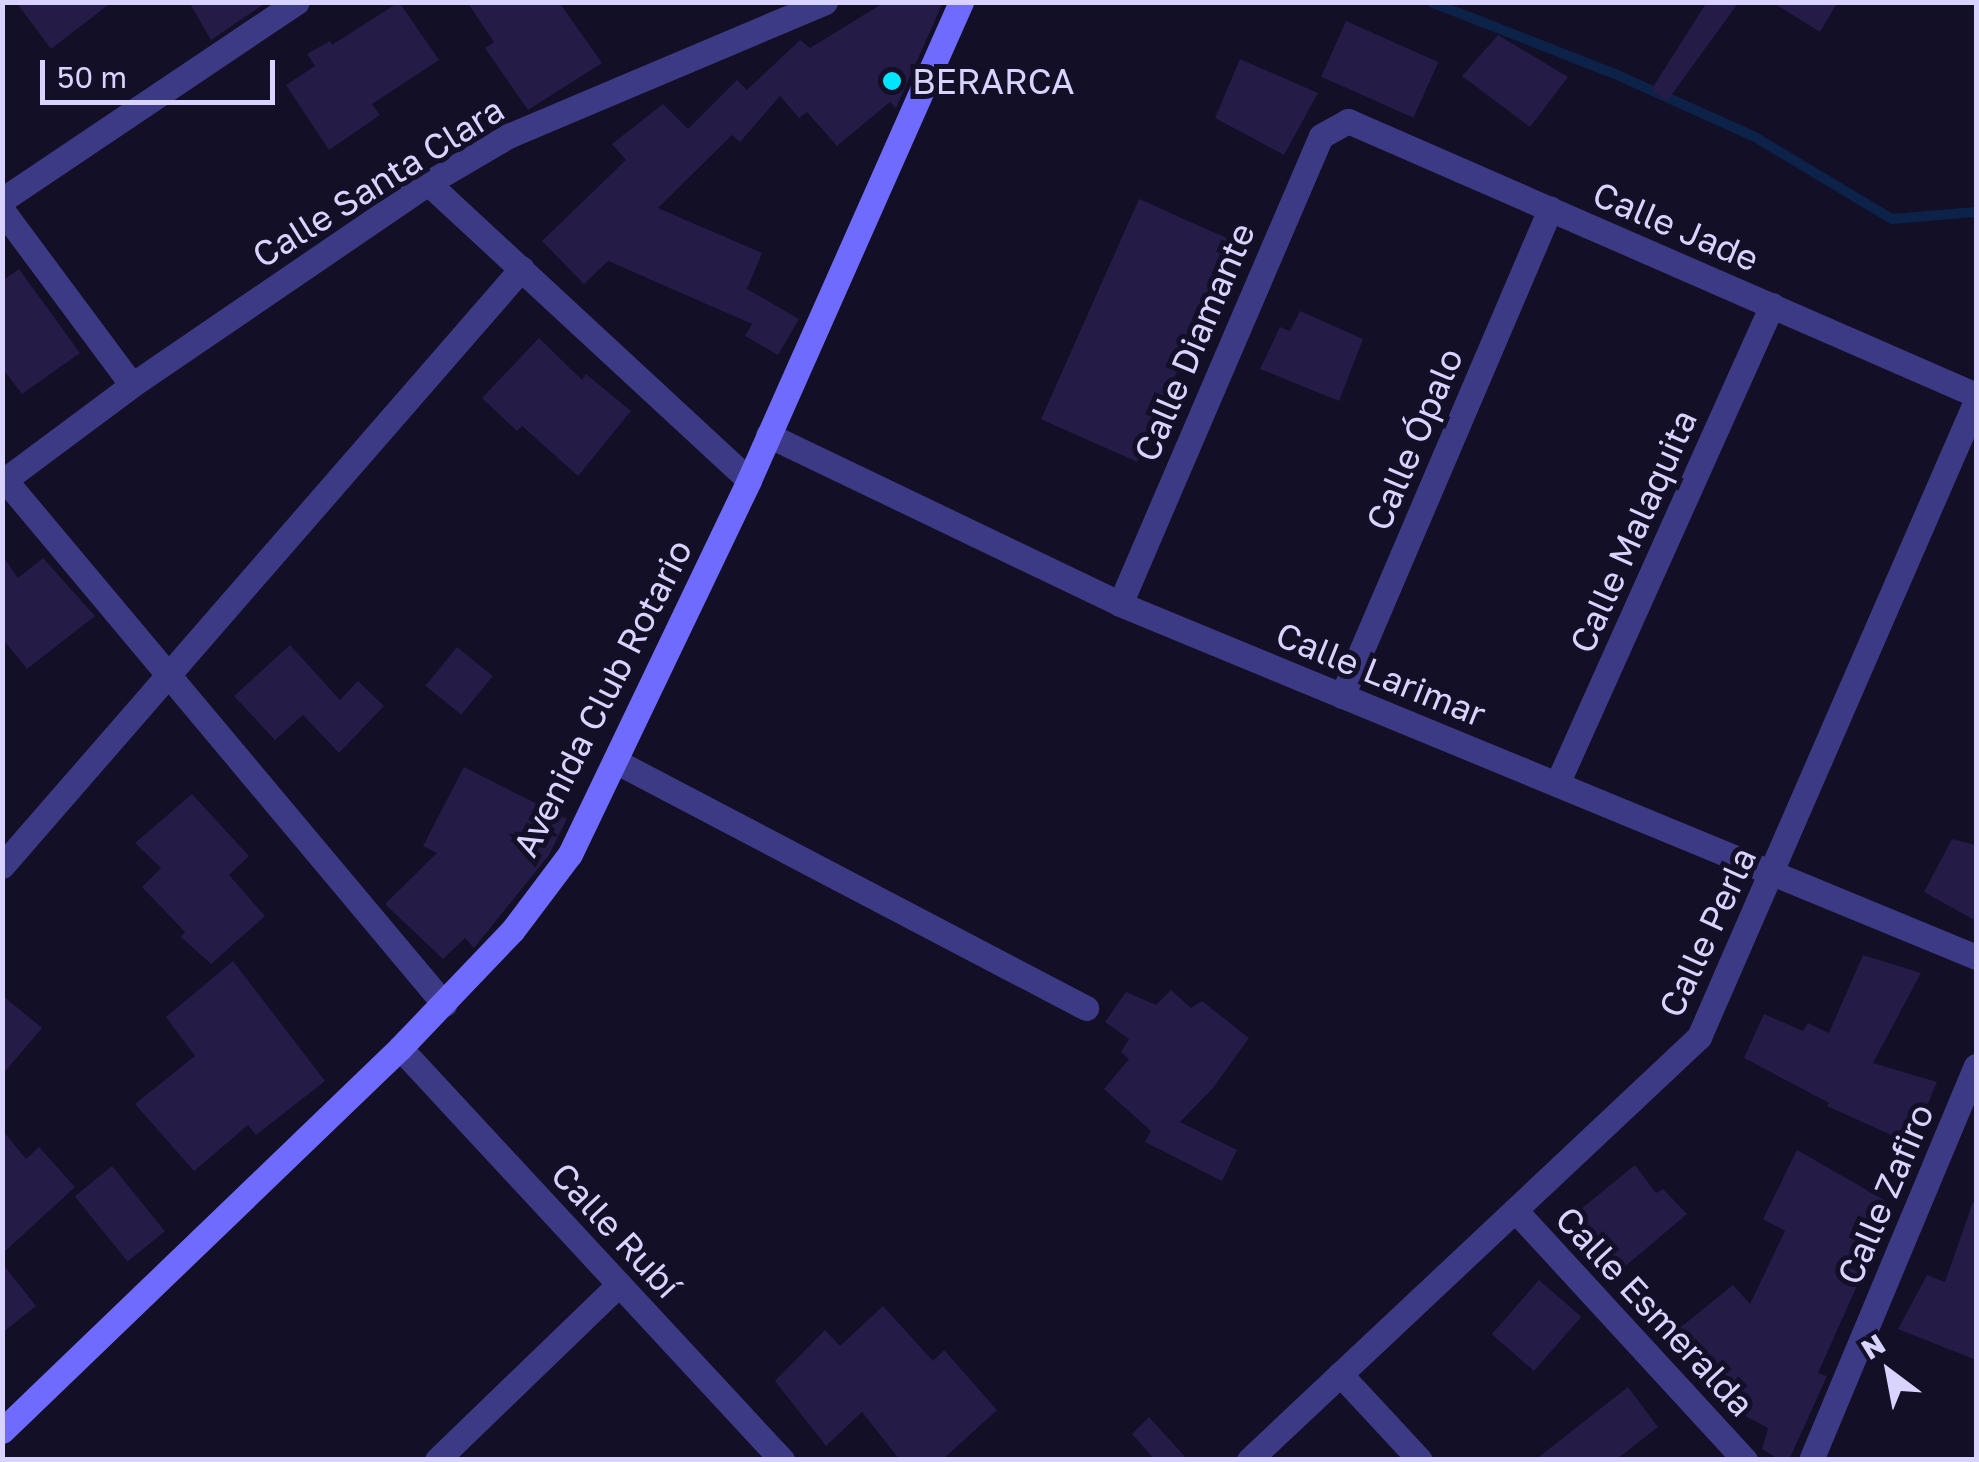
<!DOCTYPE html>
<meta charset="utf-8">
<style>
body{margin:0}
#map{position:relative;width:1979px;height:1462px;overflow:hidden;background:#130f26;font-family:"Golos Text",sans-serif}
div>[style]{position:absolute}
.stream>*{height:10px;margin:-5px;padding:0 5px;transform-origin:5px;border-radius:5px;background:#0c2248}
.building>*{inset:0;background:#241b47;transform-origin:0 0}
.street>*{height:25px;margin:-12.5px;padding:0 12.5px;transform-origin:12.5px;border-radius:12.5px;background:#3d3a85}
.secondary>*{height:25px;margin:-12.5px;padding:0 12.5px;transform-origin:12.5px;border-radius:12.5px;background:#6f6bff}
.dots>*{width:28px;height:28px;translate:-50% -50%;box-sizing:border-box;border:5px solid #130f26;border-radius:50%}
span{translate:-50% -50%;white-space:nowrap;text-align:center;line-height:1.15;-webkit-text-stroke:10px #130f26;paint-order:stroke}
.poi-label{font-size:35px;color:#d9d4ff}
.left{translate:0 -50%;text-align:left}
.street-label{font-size:35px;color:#d9d4ff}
.frame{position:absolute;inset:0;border:5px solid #d9d4ff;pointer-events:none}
.north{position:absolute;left:1839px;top:1322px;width:100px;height:100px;-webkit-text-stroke:8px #130f26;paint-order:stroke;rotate:328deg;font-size:28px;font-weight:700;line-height:40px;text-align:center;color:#d9d4ff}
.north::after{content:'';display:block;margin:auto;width:35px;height:45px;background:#d9d4ff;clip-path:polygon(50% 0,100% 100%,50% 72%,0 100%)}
.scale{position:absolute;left:40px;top:60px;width:235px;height:45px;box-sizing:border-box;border:5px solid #d9d4ff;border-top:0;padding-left:12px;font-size:30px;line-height:35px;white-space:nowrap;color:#d9d4ff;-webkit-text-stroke:8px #130f26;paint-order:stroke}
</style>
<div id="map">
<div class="stream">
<div style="left:1431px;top:2px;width:198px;rotate:21.4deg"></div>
<div style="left:1615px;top:74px;width:154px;rotate:24.2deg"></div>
<div style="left:1755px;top:137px;width:160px;rotate:30.9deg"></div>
<div style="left:1892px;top:219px;width:84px;rotate:-4.8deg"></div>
</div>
<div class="building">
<div style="clip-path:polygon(16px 2px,112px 2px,51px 49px)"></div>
<div style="clip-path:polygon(189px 2px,267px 2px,211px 40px)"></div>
<div style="clip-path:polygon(399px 2px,439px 60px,372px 104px,380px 115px,329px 150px,286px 85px,315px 66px,307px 54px,330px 41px,332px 45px)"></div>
<div style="clip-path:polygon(467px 2px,559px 2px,602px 63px,528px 110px,485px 48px,494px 42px)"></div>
<div style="clip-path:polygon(885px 2px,943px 2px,896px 108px,890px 102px,837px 146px,807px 112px,799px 118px,780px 96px,740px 142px,732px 135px,658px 208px,762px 253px,747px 289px,799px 319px,778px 355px,745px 336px,752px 324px,608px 261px,584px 284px,542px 241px,626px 160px,612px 144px,663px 104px,688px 129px,737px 80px,747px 90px,800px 40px,810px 48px)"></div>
<div style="clip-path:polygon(1707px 2px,1739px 2px,1667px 101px,1651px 90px)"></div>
<div style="clip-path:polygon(1772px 2px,1838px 2px,1820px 32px)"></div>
<div style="left:1346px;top:21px;width:101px;height:61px;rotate:24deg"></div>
<div style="clip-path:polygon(1498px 35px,1568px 77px,1530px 127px,1462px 76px)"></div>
<div style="clip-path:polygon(1240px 59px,1318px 93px,1284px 155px,1215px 118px)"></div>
<div style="left:1139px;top:199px;width:105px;height:241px;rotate:24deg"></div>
<div style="clip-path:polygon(19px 269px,80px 353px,22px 394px,2px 368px,2px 281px)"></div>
<div style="clip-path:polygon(1300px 311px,1363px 339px,1339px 401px,1260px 369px,1280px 327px,1290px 331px)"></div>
<div style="clip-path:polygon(539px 338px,582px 380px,586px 374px,631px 411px,578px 476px,522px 426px,517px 431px,482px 398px)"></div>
<div style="clip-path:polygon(2px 555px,18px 578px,43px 558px,95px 616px,27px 669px,2px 638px)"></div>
<div style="clip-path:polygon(290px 645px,340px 700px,358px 681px,384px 706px,339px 753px,303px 715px,275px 740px,234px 696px)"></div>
<div style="left:457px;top:647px;width:46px;height:50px;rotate:39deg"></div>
<div style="clip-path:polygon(464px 767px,567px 819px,549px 855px,474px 948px,465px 938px,443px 959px,385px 904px,437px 853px,423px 846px)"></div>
<div style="clip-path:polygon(192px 794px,249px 856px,229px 875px,265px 916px,211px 964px,181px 937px,185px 932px,142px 887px,161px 868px,135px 843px)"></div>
<div style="clip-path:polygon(1952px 839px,1976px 845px,1976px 921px,1924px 892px)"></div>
<div style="clip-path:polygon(1863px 955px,1921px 973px,1873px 1063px,1937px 1082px,1911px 1144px,1827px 1106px,1829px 1103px,1744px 1058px,1764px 1014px,1803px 1031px,1808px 1023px,1829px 1033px)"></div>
<div style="clip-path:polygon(233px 961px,325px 1081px,256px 1135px,248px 1125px,194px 1171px,135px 1104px,195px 1056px,166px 1017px)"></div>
<div style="clip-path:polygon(1171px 990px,1191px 1008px,1202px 1001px,1249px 1038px,1213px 1088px,1180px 1122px,1237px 1150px,1222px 1181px,1145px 1142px,1151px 1131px,1104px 1089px,1129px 1059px,1121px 1052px,1129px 1039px,1105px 1022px,1126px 992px,1156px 1005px)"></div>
<div style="clip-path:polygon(2px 995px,42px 1028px,2px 1075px)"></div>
<div style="clip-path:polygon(2px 1130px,26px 1159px,39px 1147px,75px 1187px,2px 1254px)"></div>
<div style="clip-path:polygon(1797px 1150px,1893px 1205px,1818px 1373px,1827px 1376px,1789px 1460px,1780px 1460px,1762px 1449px,1768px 1428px,1747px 1417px,1676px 1331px,1733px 1285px,1750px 1304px,1785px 1231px,1763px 1219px)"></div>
<div style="clip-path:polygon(1635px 1165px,1656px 1193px,1663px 1189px,1687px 1214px,1623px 1268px,1576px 1213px)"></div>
<div style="left:112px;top:1166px;width:84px;height:48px;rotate:51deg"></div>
<div style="clip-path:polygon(1973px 1202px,1976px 1203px,1976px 1360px,1898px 1329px,1927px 1275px,1945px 1282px)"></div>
<div style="clip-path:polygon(2px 1263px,36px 1306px,2px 1333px)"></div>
<div style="left:1539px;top:1280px;width:56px;height:72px;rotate:41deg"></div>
<div style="clip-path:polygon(883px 1306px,933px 1361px,944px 1350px,997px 1410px,942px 1460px,900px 1460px,862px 1412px,826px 1446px,775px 1381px,825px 1330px,840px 1346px)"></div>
<div style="clip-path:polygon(1628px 1387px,1658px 1427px,1616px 1460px,1535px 1460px)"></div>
<div style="clip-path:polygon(1149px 1417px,1188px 1460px,1155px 1460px,1132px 1434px)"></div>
</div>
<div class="street">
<div style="left:428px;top:183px;width:437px;rotate:42.8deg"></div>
<div style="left:2px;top:200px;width:355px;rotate:-33.9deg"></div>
<div style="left:2px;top:210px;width:218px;rotate:53.4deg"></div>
<div style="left:768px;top:435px;width:390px;rotate:25.6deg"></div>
<div style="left:1120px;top:604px;width:926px;rotate:22.41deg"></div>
<div style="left:5px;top:480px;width:684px;rotate:50.04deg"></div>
<div style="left:2px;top:482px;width:162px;rotate:-36.7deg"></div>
<div style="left:132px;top:385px;width:358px;rotate:-34.3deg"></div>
<div style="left:428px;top:183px;width:93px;rotate:-30.4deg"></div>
<div style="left:508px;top:136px;width:344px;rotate:-22.9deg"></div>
<div style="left:1120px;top:604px;width:509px;rotate:-66.76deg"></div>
<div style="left:1321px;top:136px;width:31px;rotate:-29deg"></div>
<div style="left:1348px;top:121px;width:685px;rotate:23.57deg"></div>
<div style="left:1342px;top:696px;width:530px;rotate:-66.87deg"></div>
<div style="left:615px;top:761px;width:532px;rotate:27.67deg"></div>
<div style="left:1557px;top:784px;width:525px;rotate:-65.83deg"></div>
<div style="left:2px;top:866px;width:792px;rotate:-48.99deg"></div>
<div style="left:400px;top:1048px;width:562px;rotate:47.16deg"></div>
<div style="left:1515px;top:1210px;width:340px;rotate:47.4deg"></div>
<div style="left:1340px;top:1374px;width:117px;rotate:47.1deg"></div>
<div style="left:437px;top:1460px;width:253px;rotate:-44deg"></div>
<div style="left:1249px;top:1460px;width:618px;rotate:-43.23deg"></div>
<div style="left:1699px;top:1037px;width:694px;rotate:-66.47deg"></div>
<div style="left:1811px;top:1460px;width:427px;rotate:-67.3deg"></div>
</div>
<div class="secondary">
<div style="left:2px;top:1431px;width:552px;rotate:-43.9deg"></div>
<div style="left:400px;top:1048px;width:162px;rotate:-46.3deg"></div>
<div style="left:512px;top:931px;width:96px;rotate:-53deg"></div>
<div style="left:570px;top:854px;width:415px;rotate:-64.4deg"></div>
<div style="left:749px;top:480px;width:523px;rotate:-66.08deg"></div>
</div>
<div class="dots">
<div style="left:892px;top:81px;background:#00e5ff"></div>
</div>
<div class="poi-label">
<span class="left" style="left:912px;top:81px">BERARCA</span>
</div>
<div class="street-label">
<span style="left:378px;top:182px;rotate:-32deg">Calle Santa Clara</span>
<span style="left:1676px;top:226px;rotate:23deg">Calle Jade</span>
<span style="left:1194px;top:342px;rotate:-67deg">Calle Diamante</span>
<span style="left:1414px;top:439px;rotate:-67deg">Calle Ópalo</span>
<span style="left:1633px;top:531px;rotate:-66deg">Calle Malaquita</span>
<span style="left:1381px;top:674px;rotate:22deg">Calle Larimar</span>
<span style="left:602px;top:698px;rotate:-63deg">Avenida Club Rotario</span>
<span style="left:1707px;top:932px;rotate:-65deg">Calle Perla</span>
<span style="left:1885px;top:1194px;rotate:-67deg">Calle Zafiro</span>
<span style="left:616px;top:1230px;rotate:47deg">Calle Rubí</span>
<span style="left:1655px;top:1311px;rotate:47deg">Calle Esmeralda</span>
</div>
<div class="frame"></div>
<div class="north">N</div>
<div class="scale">50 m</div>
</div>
